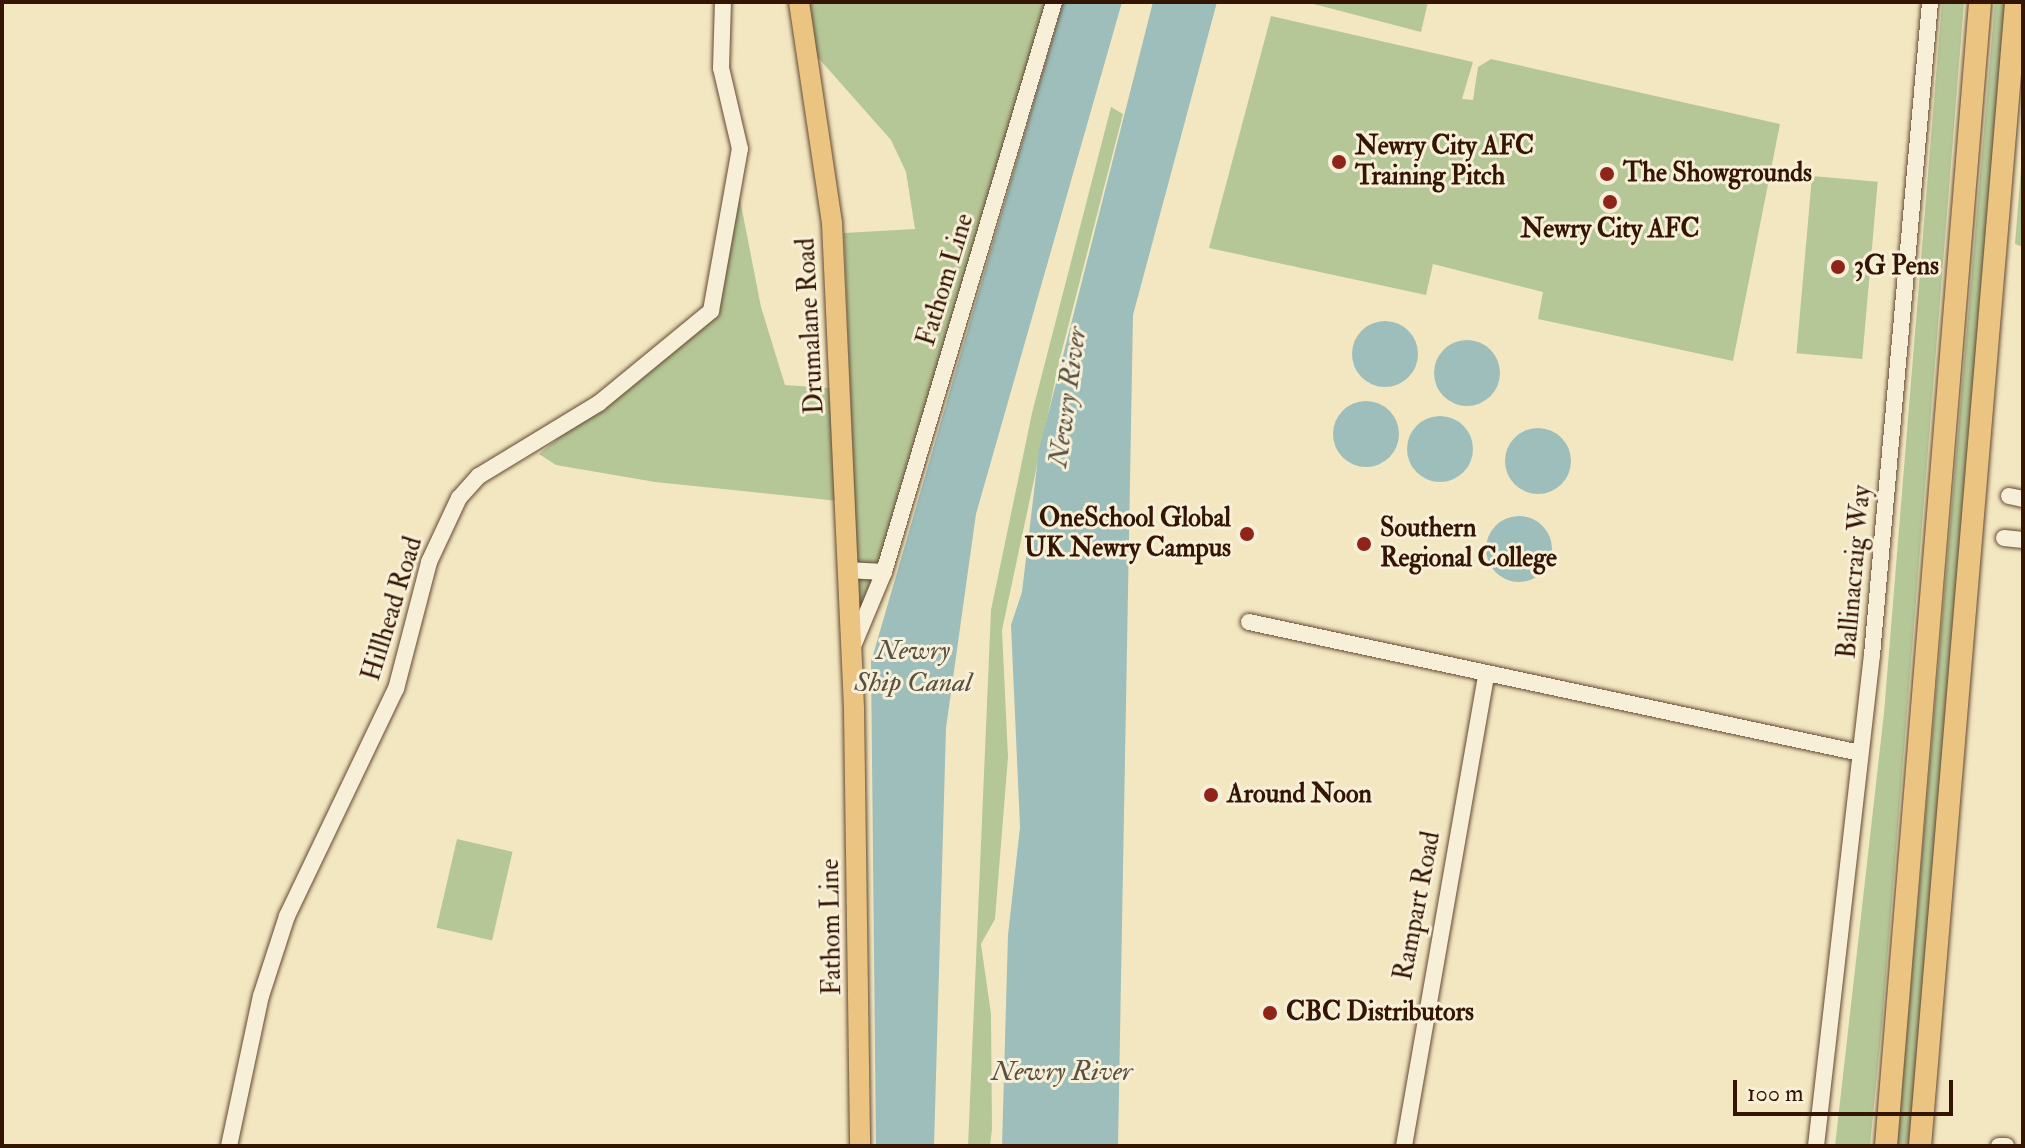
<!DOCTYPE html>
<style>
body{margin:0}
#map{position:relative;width:2025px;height:1148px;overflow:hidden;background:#f3e7c1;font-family:"IM FELL Double Pica",serif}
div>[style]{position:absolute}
.green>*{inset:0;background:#b6c797;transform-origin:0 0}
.water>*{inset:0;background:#9dbeba}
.round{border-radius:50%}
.roads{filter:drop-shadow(0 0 2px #644932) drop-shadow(0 0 2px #644932)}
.minor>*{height:16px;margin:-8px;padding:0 8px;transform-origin:8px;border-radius:8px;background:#f7efd7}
.major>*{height:20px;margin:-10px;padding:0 10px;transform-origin:10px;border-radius:10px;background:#eac480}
.highway>*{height:22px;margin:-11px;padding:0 11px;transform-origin:11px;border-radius:11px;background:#eac480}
.dots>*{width:22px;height:22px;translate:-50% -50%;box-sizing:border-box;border:4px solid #f7efd7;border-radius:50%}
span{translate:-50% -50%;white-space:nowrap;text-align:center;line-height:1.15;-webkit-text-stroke:6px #f7efd7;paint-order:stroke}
.poi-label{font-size:26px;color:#341402;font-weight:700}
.left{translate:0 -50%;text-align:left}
.right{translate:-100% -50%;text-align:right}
.street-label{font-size:26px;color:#341402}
.water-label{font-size:28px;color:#595042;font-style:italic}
.frame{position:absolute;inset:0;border:4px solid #341402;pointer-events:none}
.scale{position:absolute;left:1733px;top:1080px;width:220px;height:36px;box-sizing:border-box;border:4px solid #341402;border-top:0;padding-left:10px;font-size:24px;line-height:28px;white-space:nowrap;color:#341402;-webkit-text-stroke:6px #f7efd7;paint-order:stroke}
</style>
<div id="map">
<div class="green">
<div style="clip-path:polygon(804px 2px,1054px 2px,860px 643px,844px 233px,915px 229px,906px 172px,891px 140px,814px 53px)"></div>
<div style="clip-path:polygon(1306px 2px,1428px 2px,1421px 32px)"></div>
<div style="clip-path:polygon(1942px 2px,1964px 2px,1882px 1024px,1870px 1146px,1835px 1146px,1884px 713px)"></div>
<div style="clip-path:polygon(1995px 2px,2007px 2px,1911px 1146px,1897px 1146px)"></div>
<div style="clip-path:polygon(1271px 16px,1473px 62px,1462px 99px,1473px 100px,1478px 67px,1491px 59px,1780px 124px,1733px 361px,1538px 319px,1543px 292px,1433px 264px,1426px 295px,1209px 248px)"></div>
<div style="clip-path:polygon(1111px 107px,1123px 114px,1060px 358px,1002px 630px,1008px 757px,995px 919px,981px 944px,991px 1014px,992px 1129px,990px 1146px,968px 1146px,991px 610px,1032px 413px)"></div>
<div style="clip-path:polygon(2023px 145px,2023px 247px,2015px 244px)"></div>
<div style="left:1812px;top:176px;width:66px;height:178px;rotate:5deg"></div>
<div style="clip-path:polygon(737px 184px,761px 307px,785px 385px,829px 388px,838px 501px,655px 482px,556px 465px,539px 454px,701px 325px)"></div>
<div style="left:457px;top:839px;width:57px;height:91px;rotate:13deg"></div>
</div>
<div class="water">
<div style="clip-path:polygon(1063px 2px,1122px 2px,976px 514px,946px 728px,934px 1146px,876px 1146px,871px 662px)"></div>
<div style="clip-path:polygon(1153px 2px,1217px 2px,1133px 315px,1118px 1146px,1002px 1146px,1008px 935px,1020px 827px,1011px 625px,1022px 592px,1039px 450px)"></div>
<div class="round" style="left:1352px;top:321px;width:66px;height:66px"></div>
<div class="round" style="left:1434px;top:340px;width:66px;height:66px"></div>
<div class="round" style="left:1333px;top:401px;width:66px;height:66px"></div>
<div class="round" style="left:1407px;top:416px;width:66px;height:66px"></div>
<div class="round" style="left:1505px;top:428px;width:66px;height:66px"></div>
<div class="round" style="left:1486px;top:516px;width:66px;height:66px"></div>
</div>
<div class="roads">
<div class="minor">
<div style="left:2009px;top:496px;width:14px;rotate:12deg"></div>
<div style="left:2004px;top:538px;width:19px;rotate:6deg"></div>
<div style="left:846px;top:570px;width:38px;rotate:3deg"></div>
<div style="left:1249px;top:622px;width:625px;rotate:12.1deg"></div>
<div style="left:851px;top:651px;width:86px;rotate:-67.3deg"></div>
<div style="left:884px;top:572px;width:595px;rotate:-73.39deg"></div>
<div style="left:229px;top:1146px;width:153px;rotate:-78deg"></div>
<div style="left:261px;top:996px;width:84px;rotate:-72deg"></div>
<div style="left:287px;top:916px;width:252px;rotate:-64.4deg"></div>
<div style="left:396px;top:689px;width:131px;rotate:-75.4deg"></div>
<div style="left:429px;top:562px;width:71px;rotate:-64.9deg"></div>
<div style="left:459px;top:498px;width:30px;rotate:-48deg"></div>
<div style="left:479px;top:476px;width:140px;rotate:-31.3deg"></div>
<div style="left:599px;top:403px;width:145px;rotate:-39.4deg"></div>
<div style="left:711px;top:311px;width:165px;rotate:-79.9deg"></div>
<div style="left:740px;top:149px;width:83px;rotate:-103.2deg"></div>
<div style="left:721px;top:68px;width:66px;rotate:-88.3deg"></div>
<div style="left:1404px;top:1146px;width:478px;rotate:-80.1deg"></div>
<div style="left:1816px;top:1146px;width:494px;rotate:-83.5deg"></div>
<div style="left:1872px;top:655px;width:656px;rotate:-84.92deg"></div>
<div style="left:1999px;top:1146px;width:7px"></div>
</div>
<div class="major">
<div style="left:799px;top:2px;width:223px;rotate:81.5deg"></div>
<div style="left:832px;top:223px;width:486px;rotate:87.4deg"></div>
<div style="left:854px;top:709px;width:437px;rotate:89.2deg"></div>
</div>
<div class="highway">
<div style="left:1886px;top:1146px;width:1148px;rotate:-85.3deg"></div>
<div style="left:1920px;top:1146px;width:1148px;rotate:-85.2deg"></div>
</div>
</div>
<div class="dots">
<div style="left:1339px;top:162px;background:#8f2418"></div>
<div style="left:1607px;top:174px;background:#8f2418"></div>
<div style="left:1610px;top:202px;background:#8f2418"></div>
<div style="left:1838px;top:267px;background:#8f2418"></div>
<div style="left:1247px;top:534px;background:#8f2418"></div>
<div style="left:1364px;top:544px;background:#8f2418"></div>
<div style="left:1211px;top:795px;background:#8f2418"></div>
<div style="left:1270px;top:1013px;background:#8f2418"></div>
</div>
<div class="poi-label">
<span class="left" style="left:1355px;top:162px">Newry City AFC<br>Training Pitch</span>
<span class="left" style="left:1623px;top:174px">The Showgrounds</span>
<span style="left:1610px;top:230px">Newry City AFC</span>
<span class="left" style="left:1854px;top:267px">3G Pens</span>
<span class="right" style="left:1231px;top:534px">OneSchool Global<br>UK Newry Campus</span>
<span class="left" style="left:1380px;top:544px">Southern<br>Regional College</span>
<span class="left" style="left:1227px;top:795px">Around Noon</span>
<span class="left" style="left:1286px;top:1013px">CBC Distributors</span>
</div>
<div class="street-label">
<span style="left:946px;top:280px;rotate:-73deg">Fathom Line</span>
<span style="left:811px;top:326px;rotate:-93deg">Drumalane Road</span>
<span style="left:1855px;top:572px;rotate:-85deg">Ballinacraig Way</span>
<span style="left:393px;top:609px;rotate:-73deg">Hillhead Road</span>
<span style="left:1418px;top:906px;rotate:-79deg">Rampart Road</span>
<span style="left:832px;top:927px;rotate:-91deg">Fathom Line</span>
</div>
<div class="water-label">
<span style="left:1068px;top:397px;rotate:-82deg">Newry River</span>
<span style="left:913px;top:667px">Newry<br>Ship Canal</span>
<span style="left:1062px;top:1072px">Newry River</span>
</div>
<div class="frame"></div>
<div class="scale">100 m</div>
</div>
